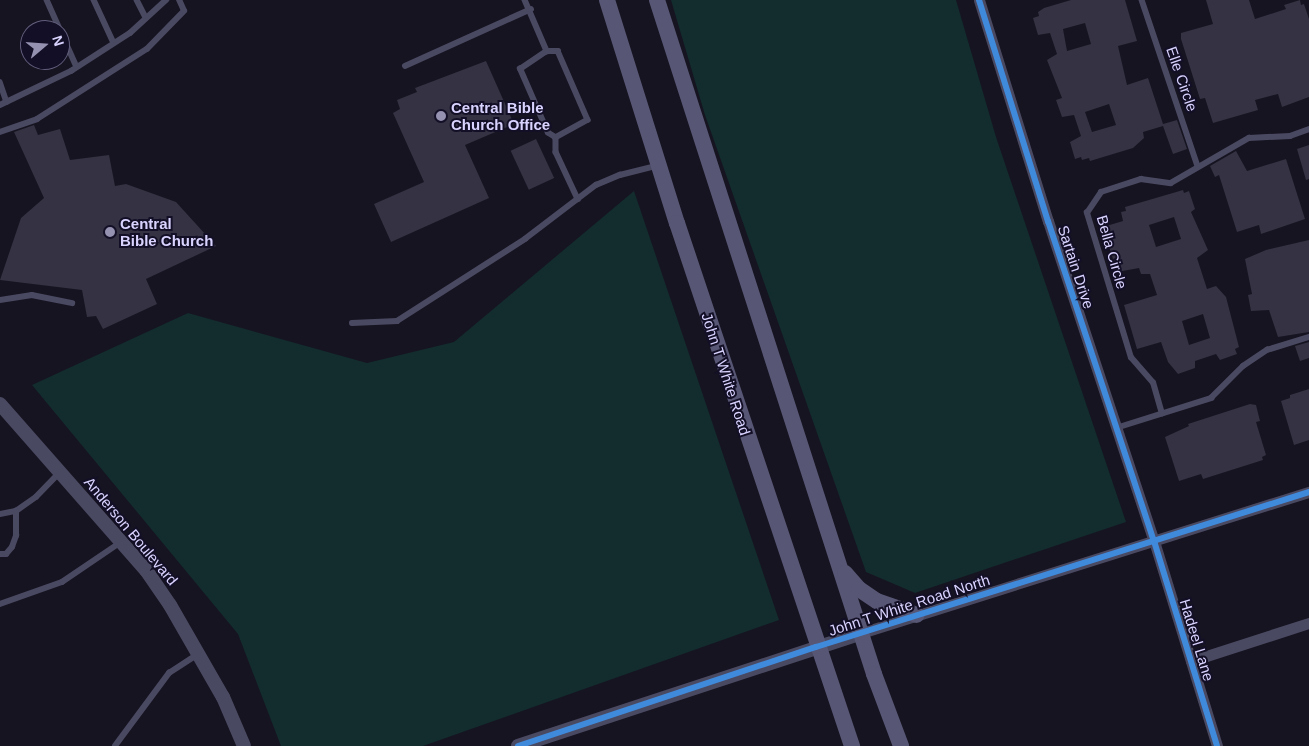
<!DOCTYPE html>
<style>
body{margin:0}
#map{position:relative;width:1309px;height:746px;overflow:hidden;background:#161421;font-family:Arial,sans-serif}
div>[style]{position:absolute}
.green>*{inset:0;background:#132c2d}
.building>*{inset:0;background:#343243;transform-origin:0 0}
.service>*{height:5.5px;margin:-2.75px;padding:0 2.75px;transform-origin:2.75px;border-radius:2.75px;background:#4a4962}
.minor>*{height:11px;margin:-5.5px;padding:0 5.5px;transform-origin:5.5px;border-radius:5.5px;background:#4a4962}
.tertiary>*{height:14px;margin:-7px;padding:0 7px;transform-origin:7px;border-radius:7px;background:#4a4962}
.secondary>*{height:16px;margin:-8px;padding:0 8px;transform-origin:8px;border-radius:8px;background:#575674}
.cycleway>*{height:6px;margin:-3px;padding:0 3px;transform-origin:3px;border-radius:3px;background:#408adc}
.dots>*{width:14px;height:14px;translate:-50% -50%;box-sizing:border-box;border:2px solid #130f26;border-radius:50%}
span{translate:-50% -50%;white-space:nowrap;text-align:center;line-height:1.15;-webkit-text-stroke:4px #130f26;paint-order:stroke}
.street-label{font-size:15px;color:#d9d4ff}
.poi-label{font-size:15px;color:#d9d4ff;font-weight:700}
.left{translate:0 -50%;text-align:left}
.north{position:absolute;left:20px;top:20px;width:50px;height:50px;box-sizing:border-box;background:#130f26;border:1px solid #625e7d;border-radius:50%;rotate:72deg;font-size:14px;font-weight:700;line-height:20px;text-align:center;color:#d9d4ff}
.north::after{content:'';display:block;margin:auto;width:18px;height:22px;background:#9591b1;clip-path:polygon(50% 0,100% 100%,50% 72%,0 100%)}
</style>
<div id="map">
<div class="green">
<div style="clip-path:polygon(671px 0,956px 0,996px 137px,1126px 522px,915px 593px,866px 572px,705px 115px)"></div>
<div style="clip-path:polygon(634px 191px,779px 620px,423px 746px,281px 746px,238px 634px,32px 385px,188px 313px,367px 363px,454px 342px)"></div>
</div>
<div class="building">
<div style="clip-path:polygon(evenodd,1071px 0,1125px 0,1137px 41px,1118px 46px,1127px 85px,1148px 78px,1163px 124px,1177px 120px,1187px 149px,1173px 154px,1163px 126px,1143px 132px,1144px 138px,1133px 148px,1090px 161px,1089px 158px,1082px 160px,1081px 157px,1075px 159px,1070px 142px,1081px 136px,1074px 115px,1062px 117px,1056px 100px,1062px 98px,1047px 60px,1057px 54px,1050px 33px,1038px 35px,1033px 18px,1039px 16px,1038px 12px,1044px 8px,1071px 0,1085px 23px,1091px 44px,1067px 51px,1063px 29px,1085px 23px,1071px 0,1109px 104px,1116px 125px,1092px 132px,1085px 112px,1109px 104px)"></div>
<div style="clip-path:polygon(1206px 0,1249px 0,1255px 19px,1286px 9px,1284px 5px,1300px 0,1301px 5px,1304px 4px,1309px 19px,1309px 97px,1282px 107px,1278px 94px,1255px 100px,1258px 110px,1213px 123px,1205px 98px,1200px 99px,1181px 39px,1181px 33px,1213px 24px)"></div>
<div style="clip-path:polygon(486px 61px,514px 124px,465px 145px,489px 198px,391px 242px,374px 204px,424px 182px,393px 113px,400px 109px,397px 100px,417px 92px,415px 88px)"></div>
<div style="clip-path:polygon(34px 125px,38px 135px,60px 129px,70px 160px,109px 155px,115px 186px,126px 184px,176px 202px,216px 246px,146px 279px,157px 304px,103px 329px,96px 316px,87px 317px,82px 290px,0 280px,21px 218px,44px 198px,14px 132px)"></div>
<div style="left:536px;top:139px;width:43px;height:28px;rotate:65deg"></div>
<div style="clip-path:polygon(1309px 145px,1309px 179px,1306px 180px,1297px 149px)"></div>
<div style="clip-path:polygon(1236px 151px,1247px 171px,1286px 159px,1305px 219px,1261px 234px,1259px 225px,1237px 232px,1219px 175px,1215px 177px,1210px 166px)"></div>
<div style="clip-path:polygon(evenodd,1183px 190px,1184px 193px,1189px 191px,1195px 209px,1191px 212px,1208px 250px,1197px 258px,1207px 289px,1216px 286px,1226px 297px,1239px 347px,1235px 349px,1237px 354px,1220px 360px,1216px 354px,1195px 361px,1195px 368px,1178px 374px,1168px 362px,1161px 342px,1137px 349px,1124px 305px,1157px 295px,1150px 274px,1141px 274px,1139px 268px,1117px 272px,1103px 227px,1123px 221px,1121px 212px,1126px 211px,1125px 207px,1183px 190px,1174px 217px,1181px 239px,1156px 247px,1149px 225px,1174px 217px,1183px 190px,1203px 314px,1210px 338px,1189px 345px,1182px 321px,1203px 314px)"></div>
<div style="clip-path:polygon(1309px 240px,1309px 332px,1278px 337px,1269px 310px,1251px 311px,1248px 295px,1252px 294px,1245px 259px,1266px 250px)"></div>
<div style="clip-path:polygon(1309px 342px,1309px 358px,1300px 361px,1295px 346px)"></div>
<div style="clip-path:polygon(1309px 389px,1309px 440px,1294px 445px,1281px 401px,1290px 398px,1290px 395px)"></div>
<div style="clip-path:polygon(1250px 404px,1256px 405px,1260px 421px,1256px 422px,1266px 455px,1262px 457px,1263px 460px,1203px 479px,1201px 474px,1179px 481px,1165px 437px,1189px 426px,1188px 424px)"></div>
</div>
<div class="service">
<div style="left:47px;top:0;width:73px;rotate:65.9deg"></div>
<div style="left:94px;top:0;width:47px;rotate:65.1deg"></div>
<div style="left:137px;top:0;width:20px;rotate:63deg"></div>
<div style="left:525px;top:0;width:56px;rotate:66.7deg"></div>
<div style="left:1142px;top:0;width:175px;rotate:71.4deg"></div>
<div style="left:547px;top:51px;width:11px"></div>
<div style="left:558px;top:51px;width:75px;rotate:66.5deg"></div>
<div style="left:588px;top:120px;width:37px;rotate:151deg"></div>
<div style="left:556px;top:138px;width:9px;rotate:-148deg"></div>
<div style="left:548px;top:133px;width:70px;rotate:-113.6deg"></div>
<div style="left:520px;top:69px;width:32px;rotate:-34deg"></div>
<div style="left:405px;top:66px;width:138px;rotate:-24.3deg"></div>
<div style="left:0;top:82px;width:21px;rotate:71deg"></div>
<div style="left:0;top:105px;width:79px;rotate:-25.6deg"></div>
<div style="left:71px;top:71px;width:70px;rotate:-32.8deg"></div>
<div style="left:130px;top:33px;width:49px;rotate:-42.5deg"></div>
<div style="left:0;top:132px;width:39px;rotate:-19deg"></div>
<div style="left:37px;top:119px;width:130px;rotate:-32.5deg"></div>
<div style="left:147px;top:49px;width:53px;rotate:-45.8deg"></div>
<div style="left:184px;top:11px;width:12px;rotate:-114deg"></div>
<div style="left:556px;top:138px;width:14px;rotate:90deg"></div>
<div style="left:556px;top:152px;width:52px;rotate:64.9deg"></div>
<div style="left:0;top:300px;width:32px;rotate:-9deg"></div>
<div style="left:32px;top:295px;width:41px;rotate:11.3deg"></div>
<div style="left:352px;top:323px;width:45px;rotate:-2.5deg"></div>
<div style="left:397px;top:321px;width:152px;rotate:-32.6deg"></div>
<div style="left:525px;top:239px;width:89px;rotate:-37.3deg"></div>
<div style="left:596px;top:185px;width:26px;rotate:-23deg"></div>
<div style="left:620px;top:175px;width:38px;rotate:-14deg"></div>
<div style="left:1162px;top:414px;width:32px;rotate:-106deg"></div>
<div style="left:1153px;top:383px;width:33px;rotate:-131deg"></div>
<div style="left:1131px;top:358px;width:152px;rotate:-106.9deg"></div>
<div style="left:1087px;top:213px;width:25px;rotate:-56deg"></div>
<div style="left:1101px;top:192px;width:42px;rotate:-18deg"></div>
<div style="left:1141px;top:179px;width:30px;rotate:8deg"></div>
<div style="left:1171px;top:183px;width:90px;rotate:-30deg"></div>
<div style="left:1249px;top:138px;width:41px;rotate:-2.8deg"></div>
<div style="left:1290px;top:136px;width:20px;rotate:-20deg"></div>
<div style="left:1116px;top:428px;width:100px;rotate:-17.5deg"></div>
<div style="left:1211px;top:398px;width:45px;rotate:-45deg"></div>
<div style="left:1243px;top:366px;width:29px;rotate:-34deg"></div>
<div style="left:1267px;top:350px;width:44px;rotate:-17.2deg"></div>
<div style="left:0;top:514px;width:16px;rotate:-11deg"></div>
<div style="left:16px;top:511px;width:24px;rotate:-35deg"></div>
<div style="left:36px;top:497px;width:33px;rotate:-46deg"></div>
<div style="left:0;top:554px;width:6px"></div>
<div style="left:6px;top:554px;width:9px;rotate:-49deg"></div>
<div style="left:12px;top:547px;width:12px;rotate:-70deg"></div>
<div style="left:16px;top:536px;width:25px;rotate:-90deg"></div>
<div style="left:0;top:604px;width:66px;rotate:-19.5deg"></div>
<div style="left:62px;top:582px;width:71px;rotate:-34.1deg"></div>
<div style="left:115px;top:746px;width:91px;rotate:-53.5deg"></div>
<div style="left:169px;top:673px;width:35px;rotate:-33deg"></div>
</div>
<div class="minor">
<div style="left:979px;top:0;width:232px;rotate:72.7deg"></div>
<div style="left:1048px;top:221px;width:337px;rotate:71.7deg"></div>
<div style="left:1154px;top:541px;width:214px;rotate:72.9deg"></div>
<div style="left:861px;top:633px;width:470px;rotate:-17.5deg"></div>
<div style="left:1191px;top:661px;width:124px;rotate:-17.9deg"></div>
</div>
<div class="tertiary">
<div style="left:0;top:404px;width:221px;rotate:48.7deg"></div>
<div style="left:146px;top:570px;width:42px;rotate:55.6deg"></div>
<div style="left:170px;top:605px;width:106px;rotate:60.1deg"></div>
<div style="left:223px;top:697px;width:53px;rotate:66.8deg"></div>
<div style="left:518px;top:746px;width:361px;rotate:-18.2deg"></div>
</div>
<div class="secondary">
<div style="left:607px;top:0;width:234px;rotate:72.6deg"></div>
<div style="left:677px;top:223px;width:552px;rotate:71.5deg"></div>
<div style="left:657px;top:0;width:708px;rotate:72.15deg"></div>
<div style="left:874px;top:674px;width:77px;rotate:69.4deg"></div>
<div style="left:845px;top:573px;width:21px;rotate:49deg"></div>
<div style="left:859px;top:589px;width:22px;rotate:34deg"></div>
<div style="left:877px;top:601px;width:42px;rotate:19.3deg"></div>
</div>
<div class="cycleway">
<div style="left:979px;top:0;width:232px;rotate:72.7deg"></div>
<div style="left:1048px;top:221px;width:337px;rotate:71.7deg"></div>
<div style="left:1154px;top:541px;width:214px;rotate:72.9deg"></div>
<div style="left:518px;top:746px;width:314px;rotate:-18.4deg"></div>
<div style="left:816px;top:647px;width:517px;rotate:-17.45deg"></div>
</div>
<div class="dots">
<div style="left:441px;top:116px;background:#9591b1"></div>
<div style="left:110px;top:232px;background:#9591b1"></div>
</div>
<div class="street-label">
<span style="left:1182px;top:79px;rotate:71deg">Elle Circle</span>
<span style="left:1112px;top:252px;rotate:74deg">Bella Circle</span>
<span style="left:1076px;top:267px;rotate:72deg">Sartain Drive</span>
<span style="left:726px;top:374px;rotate:72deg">John T White Road</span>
<span style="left:131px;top:531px;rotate:50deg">Anderson Boulevard</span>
<span style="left:909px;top:605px;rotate:-18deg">John T White Road North</span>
<span style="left:1197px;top:640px;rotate:73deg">Hadeel Lane</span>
</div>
<div class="poi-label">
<span class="left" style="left:451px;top:116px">Central Bible<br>Church Office</span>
<span class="left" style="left:120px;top:232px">Central<br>Bible Church</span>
</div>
<div class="north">N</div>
</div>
